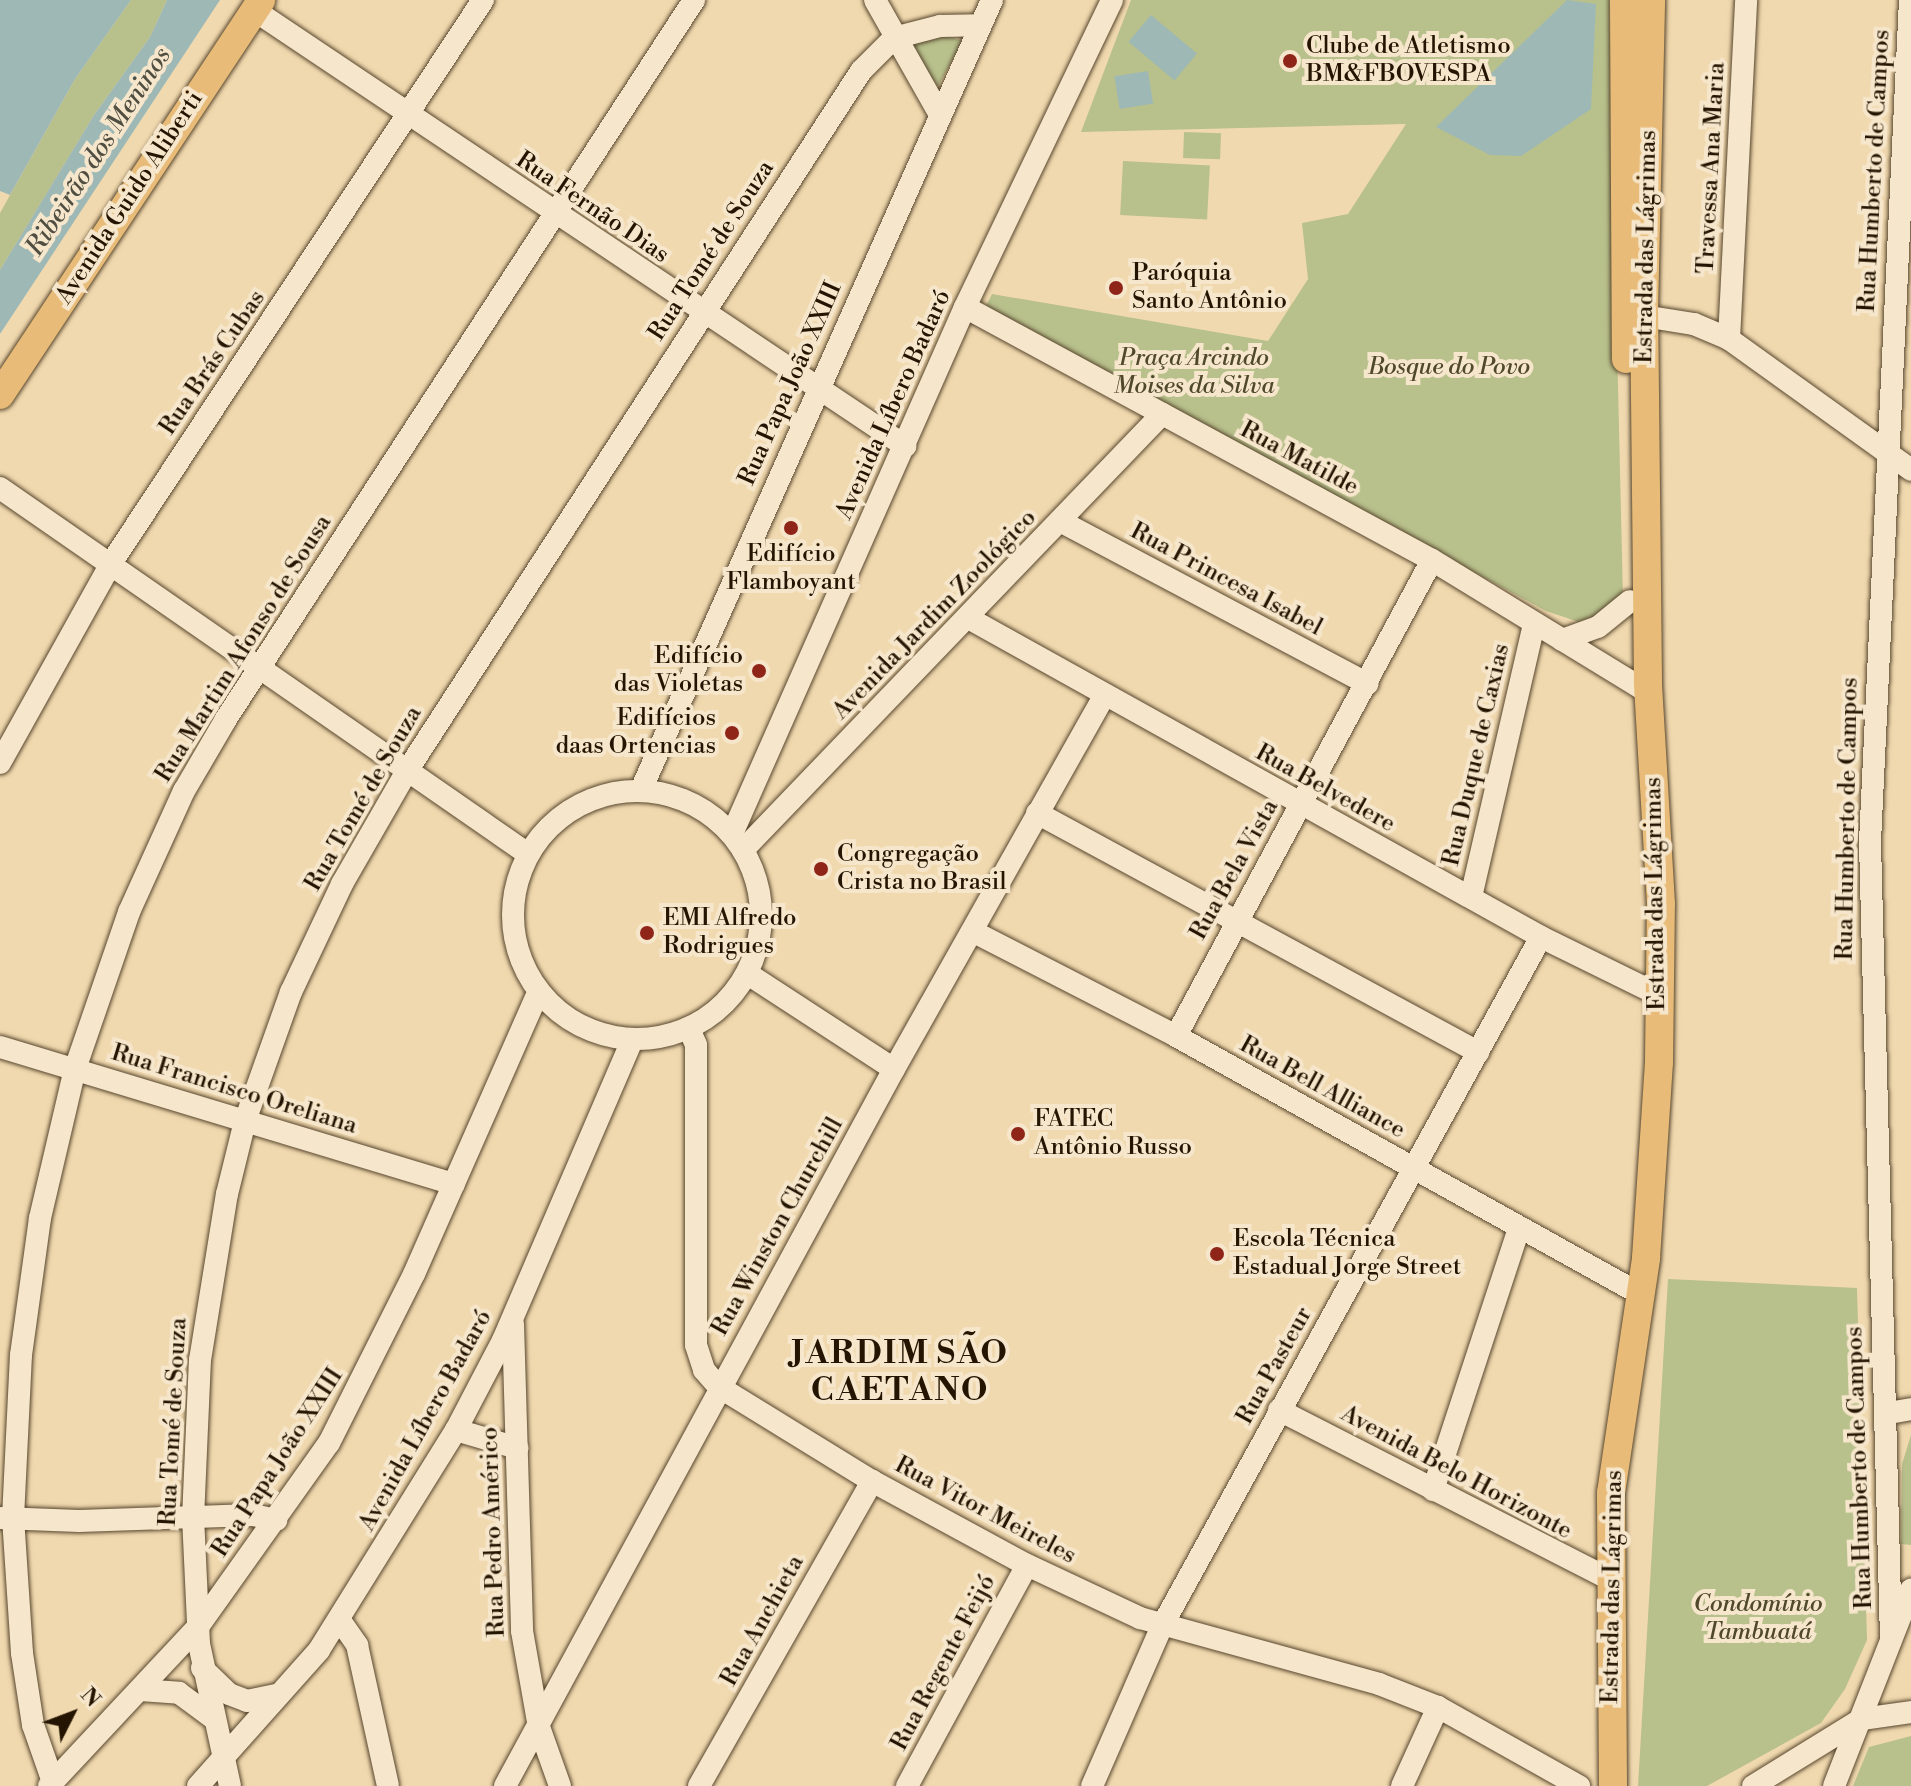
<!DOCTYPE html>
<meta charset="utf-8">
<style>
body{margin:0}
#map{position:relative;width:1911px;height:1786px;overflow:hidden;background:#f1d9af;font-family:"Libre Bodoni",serif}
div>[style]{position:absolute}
.green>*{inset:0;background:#b8c08c;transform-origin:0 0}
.water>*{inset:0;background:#9eb8b5;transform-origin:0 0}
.roads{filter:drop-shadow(0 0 2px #57462d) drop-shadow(0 0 2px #57462d)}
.minor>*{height:22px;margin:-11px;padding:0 11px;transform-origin:11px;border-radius:11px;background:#f6e6cb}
.minor>.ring{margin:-11px;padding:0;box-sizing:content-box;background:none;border:22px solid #f6e6cb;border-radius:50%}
.major>*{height:28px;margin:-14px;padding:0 14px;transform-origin:14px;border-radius:14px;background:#e8bc78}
.dots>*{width:22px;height:22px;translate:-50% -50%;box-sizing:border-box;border:4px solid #f6e6cb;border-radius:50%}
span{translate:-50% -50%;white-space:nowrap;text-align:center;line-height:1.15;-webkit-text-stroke:8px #f6e6cb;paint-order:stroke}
.poi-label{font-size:24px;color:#241502}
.left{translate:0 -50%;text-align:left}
.right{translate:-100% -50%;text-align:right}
.street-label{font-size:24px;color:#241502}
.park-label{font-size:24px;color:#50482b;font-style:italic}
.water-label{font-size:26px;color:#4f4e41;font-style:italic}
.district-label{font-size:32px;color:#241502;font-weight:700;letter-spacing:2px}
.north{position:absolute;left:32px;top:1674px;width:80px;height:80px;-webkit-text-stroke:6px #f6e6cb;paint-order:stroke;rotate:48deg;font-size:22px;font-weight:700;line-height:32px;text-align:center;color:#241502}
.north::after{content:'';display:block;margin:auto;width:28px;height:36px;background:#241502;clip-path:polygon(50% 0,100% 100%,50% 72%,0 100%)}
</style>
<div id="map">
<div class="green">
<div style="clip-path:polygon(131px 0,167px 0,150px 37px,94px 115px,0 270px,0 213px,75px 79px)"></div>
<div style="clip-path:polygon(1131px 0,1609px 0,1623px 599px,1603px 617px,1579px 622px,1546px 611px,985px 308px,992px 294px,1268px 341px,1308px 279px,1302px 223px,1348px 214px,1406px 124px,1081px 132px)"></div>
<div style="clip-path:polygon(939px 34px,963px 41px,938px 86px,908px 45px)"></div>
<div style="left:1184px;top:132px;width:37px;height:26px;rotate:2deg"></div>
<div style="left:1123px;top:161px;width:87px;height:54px;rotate:3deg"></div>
<div style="clip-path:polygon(1668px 1279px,1857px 1288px,1867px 1640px,1845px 1689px,1821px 1723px,1707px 1786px,1638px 1786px)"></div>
<div style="clip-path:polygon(1911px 1435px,1911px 1545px,1901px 1544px,1902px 1464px)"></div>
<div style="clip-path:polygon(1911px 1736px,1911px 1786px,1853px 1786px,1869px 1747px)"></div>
</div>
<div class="water">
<div style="clip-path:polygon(0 0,131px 0,75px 79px,10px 195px,0 191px)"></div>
<div style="clip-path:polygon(167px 0,220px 0,0 334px,0 270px,94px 115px,150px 37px)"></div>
<div style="clip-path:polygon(1567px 0,1596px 4px,1591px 109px,1521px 156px,1490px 155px,1436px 127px)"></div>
<div style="left:1151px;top:15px;width:60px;height:35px;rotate:40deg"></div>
<div style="left:1148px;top:71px;width:33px;height:34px;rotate:81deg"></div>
</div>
<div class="roads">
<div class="minor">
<div style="left:875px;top:0;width:132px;rotate:60.5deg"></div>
<div style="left:254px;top:10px;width:784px;rotate:33.81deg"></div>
<div style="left:965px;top:307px;width:531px;rotate:28.45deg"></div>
<div style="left:1432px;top:560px;width:255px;rotate:31.5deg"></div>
<div style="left:1631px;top:314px;width:64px;rotate:9deg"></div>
<div style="left:1694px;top:324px;width:38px;rotate:23deg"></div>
<div style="left:1729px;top:339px;width:224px;rotate:35.7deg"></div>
<div style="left:1729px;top:339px;width:339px;rotate:-87.1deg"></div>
<div style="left:0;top:488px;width:642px;rotate:34.73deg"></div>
<div style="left:1060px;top:521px;width:348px;rotate:27.9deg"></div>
<div style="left:970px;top:619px;width:654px;rotate:29.11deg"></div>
<div style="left:1541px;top:937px;width:131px;rotate:26.2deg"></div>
<div style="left:1562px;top:640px;width:38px;rotate:-20deg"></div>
<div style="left:1598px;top:627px;width:41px;rotate:-39.1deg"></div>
<div style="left:0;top:763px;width:227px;rotate:-60.9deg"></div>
<div style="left:110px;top:565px;width:677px;rotate:-56.57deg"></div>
<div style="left:641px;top:790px;width:864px;rotate:-66.04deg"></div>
<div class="ring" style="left:513px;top:791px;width:226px;height:226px"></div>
<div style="left:1037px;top:813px;width:502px;rotate:28.46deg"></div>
<div style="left:732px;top:834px;width:576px;rotate:-66.15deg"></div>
<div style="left:965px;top:307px;width:340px;rotate:-64.4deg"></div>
<div style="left:743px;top:850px;width:605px;rotate:-46.14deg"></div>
<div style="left:1471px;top:897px;width:280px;rotate:-77deg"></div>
<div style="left:974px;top:932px;width:227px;rotate:27.2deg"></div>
<div style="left:1176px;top:1036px;width:533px;rotate:29.07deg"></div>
<div style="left:748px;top:974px;width:174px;rotate:33.1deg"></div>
<div style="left:689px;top:1029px;width:17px;rotate:66deg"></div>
<div style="left:696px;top:1045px;width:300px;rotate:90deg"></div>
<div style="left:696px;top:1345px;width:26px;rotate:72deg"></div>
<div style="left:704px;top:1370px;width:23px;rotate:49deg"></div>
<div style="left:719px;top:1387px;width:180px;rotate:31.6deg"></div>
<div style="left:872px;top:1481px;width:176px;rotate:28.5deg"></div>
<div style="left:1027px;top:1565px;width:125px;rotate:25.1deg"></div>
<div style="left:1140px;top:1618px;width:248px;rotate:15.4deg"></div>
<div style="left:1379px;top:1684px;width:63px;rotate:21.3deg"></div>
<div style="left:1438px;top:1707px;width:162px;rotate:29.3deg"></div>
<div style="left:1176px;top:1036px;width:540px;rotate:-61.73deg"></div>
<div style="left:0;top:1047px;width:474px;rotate:16.8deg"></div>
<div style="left:513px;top:1324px;width:307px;rotate:88.3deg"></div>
<div style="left:522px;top:1631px;width:97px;rotate:80deg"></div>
<div style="left:539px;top:1727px;width:63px;rotate:70.4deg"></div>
<div style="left:1279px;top:1410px;width:371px;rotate:27.1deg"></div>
<div style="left:1889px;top:1413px;width:22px;rotate:-10deg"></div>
<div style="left:456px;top:1430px;width:64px;rotate:16.4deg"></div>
<div style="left:1433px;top:1490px;width:275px;rotate:-71.8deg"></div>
<div style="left:1px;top:1518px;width:78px;rotate:2.2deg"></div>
<div style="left:79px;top:1521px;width:174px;rotate:-2deg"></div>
<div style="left:253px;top:1515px;width:24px;rotate:12deg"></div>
<div style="left:339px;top:1619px;width:32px;rotate:55deg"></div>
<div style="left:357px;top:1645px;width:144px;rotate:77.6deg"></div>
<div style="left:1891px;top:1639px;width:797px;rotate:-91.51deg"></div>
<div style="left:1870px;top:842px;width:843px;rotate:-87.28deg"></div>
<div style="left:202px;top:1668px;width:37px;rotate:44deg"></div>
<div style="left:229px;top:1694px;width:19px;rotate:21deg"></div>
<div style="left:247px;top:1701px;width:33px;rotate:-12deg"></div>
<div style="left:140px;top:1690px;width:39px;rotate:4deg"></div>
<div style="left:179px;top:1693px;width:42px;rotate:36.3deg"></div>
<div style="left:53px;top:1782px;width:60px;rotate:-109.3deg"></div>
<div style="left:33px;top:1725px;width:73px;rotate:-98.7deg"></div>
<div style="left:22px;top:1653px;width:135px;rotate:-93.8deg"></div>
<div style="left:13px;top:1518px;width:163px;rotate:-87.2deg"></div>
<div style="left:21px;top:1355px;width:138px;rotate:-82.1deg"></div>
<div style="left:40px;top:1218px;width:153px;rotate:-76.8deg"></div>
<div style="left:75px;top:1069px;width:166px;rotate:-71deg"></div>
<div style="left:129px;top:912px;width:133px;rotate:-65.6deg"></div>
<div style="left:184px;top:791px;width:83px;rotate:-59.7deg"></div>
<div style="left:226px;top:719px;width:858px;rotate:-56.94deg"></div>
<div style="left:49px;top:1786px;width:218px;rotate:-46.9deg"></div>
<div style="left:198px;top:1627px;width:226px;rotate:-54.6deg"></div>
<div style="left:329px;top:1443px;width:189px;rotate:-63.3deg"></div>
<div style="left:414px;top:1274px;width:309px;rotate:-66.2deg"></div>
<div style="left:198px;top:1786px;width:182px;rotate:-48.3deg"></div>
<div style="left:319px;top:1650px;width:259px;rotate:-58.1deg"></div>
<div style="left:456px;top:1430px;width:102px;rotate:-62.4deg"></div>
<div style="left:503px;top:1340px;width:327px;rotate:-66.7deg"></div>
<div style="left:230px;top:1786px;width:145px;rotate:-102.3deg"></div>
<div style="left:199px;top:1644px;width:125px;rotate:-92.7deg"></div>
<div style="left:193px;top:1519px;width:159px;rotate:-87.5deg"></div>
<div style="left:200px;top:1360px;width:168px;rotate:-80.8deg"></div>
<div style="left:227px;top:1194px;width:75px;rotate:-76.1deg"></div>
<div style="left:245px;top:1121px;width:137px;rotate:-70.4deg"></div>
<div style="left:291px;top:992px;width:119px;rotate:-64.7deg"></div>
<div style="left:342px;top:884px;width:130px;rotate:-60.1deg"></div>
<div style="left:407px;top:771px;width:834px;rotate:-57.03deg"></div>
<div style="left:861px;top:71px;width:47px;rotate:-45deg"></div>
<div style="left:894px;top:38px;width:48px;rotate:-14.6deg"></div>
<div style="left:940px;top:26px;width:39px;rotate:-1deg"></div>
<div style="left:505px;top:1786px;width:816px;rotate:-61.52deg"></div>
<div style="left:894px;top:1069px;width:427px;rotate:-60.6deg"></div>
<div style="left:699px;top:1786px;width:351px;rotate:-60.4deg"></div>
<div style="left:907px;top:1786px;width:251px;rotate:-61.5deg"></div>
<div style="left:1092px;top:1786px;width:175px;rotate:-66.4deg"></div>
<div style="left:1162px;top:1626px;width:786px;rotate:-61.19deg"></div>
<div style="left:1402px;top:1786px;width:87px;rotate:-65.5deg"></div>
<div style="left:1753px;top:1786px;width:128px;rotate:-31.6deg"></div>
<div style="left:1862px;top:1719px;width:49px;rotate:-8.1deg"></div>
<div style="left:1834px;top:1786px;width:211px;rotate:-68.6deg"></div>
</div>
<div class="major">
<div style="left:1624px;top:0;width:359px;rotate:89.7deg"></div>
<div style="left:0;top:395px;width:473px;rotate:-56.5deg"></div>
<div style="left:1613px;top:1786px;width:293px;rotate:-90.4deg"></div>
<div style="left:1611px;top:1493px;width:238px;rotate:-81.5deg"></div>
<div style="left:1646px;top:1258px;width:196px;rotate:-86.2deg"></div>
<div style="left:1659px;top:1062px;width:158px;rotate:-89.3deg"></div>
<div style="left:1661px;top:904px;width:222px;rotate:-93.4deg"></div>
<div style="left:1648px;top:682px;width:369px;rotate:-90.6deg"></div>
<div style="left:1644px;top:313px;width:313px;rotate:-88.7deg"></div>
</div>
</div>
<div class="dots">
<div style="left:1290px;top:61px;background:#8f2418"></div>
<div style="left:1116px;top:288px;background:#8f2418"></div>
<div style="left:791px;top:528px;background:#8f2418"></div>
<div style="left:759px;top:671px;background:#8f2418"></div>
<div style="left:732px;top:733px;background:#8f2418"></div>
<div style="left:821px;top:869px;background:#8f2418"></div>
<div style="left:647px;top:933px;background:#8f2418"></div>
<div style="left:1018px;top:1134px;background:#8f2418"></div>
<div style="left:1217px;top:1254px;background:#8f2418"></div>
</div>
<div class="poi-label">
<span class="left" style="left:1306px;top:61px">Clube de Atletismo<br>BM&amp;FBOVESPA</span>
<span class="left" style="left:1132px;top:288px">Paróquia<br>Santo Antônio</span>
<span style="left:791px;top:569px">Edifício<br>Flamboyant</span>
<span class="right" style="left:743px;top:671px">Edifício<br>das Violetas</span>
<span class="right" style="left:716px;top:733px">Edifícios<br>daas Ortencias</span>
<span class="left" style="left:837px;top:869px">Congregação<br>Crista no Brasil</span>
<span class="left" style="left:663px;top:933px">EMI Alfredo<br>Rodrigues</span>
<span class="left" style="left:1034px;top:1134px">FATEC<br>Antônio Russo</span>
<span class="left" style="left:1233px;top:1254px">Escola Técnica<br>Estadual Jorge Street</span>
</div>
<div class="street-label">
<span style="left:1712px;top:168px;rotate:-87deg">Travessa Ana Maria</span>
<span style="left:1875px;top:171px;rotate:-87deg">Rua Humberto de Campos</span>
<span style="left:130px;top:198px;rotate:-57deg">Avenida Guido Aliberti</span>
<span style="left:592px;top:208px;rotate:34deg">Rua Fernão Dias</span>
<span style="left:1647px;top:247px;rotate:-89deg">Estrada das Lágrimas</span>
<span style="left:712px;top:251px;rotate:-57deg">Rua Tomé de Souza</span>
<span style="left:213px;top:363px;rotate:-56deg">Rua Brás Cubas</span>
<span style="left:791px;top:384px;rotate:-66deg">Rua Papa João XXIII</span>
<span style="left:894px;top:405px;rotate:-66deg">Avenida Líbero Badaró</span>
<span style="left:1299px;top:459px;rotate:28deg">Rua Matilde</span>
<span style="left:1226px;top:580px;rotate:28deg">Rua Princesa Isabel</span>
<span style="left:935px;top:615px;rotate:-46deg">Avenida Jardim Zoológico</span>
<span style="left:244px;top:649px;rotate:-58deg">Rua Martim Afonso de Sousa</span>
<span style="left:1477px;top:755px;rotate:-77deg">Rua Duque de Caxias</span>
<span style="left:1325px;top:789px;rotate:29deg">Rua Belvedere</span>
<span style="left:364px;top:799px;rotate:-60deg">Rua Tomé de Souza</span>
<span style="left:1848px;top:819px;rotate:-89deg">Rua Humberto de Campos</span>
<span style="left:1235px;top:870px;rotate:-61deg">Rua Bela Vista</span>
<span style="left:1656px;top:894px;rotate:-91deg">Estrada das Lágrimas</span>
<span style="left:1322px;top:1088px;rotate:29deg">Rua Bell Alliance</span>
<span style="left:234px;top:1090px;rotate:17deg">Rua Francisco Oreliana</span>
<span style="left:778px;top:1227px;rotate:-61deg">Rua Winston Churchill</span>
<span style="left:1275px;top:1366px;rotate:-61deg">Rua Pasteur</span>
<span style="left:426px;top:1421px;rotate:-61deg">Avenida Líbero Badaró</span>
<span style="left:174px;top:1422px;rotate:-87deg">Rua Tomé de Souza</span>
<span style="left:278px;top:1463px;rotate:-57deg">Rua Papa João XXIII</span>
<span style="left:1860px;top:1468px;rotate:-92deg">Rua Humberto de Campos</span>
<span style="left:1456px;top:1473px;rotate:28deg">Avenida Belo Horizonte</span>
<span style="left:985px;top:1511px;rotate:28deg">Rua Vitor Meireles</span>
<span style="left:494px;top:1532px;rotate:-92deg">Rua Pedro Américo</span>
<span style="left:1613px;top:1587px;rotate:-89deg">Estrada das Lágrimas</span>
<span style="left:763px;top:1621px;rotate:-61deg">Rua Anchieta</span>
<span style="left:944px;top:1663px;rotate:-62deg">Rua Regente Feijó</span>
</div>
<div class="park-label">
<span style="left:1194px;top:373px">Praça Arcindo<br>Moises da Silva</span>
<span style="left:1449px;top:368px">Bosque do Povo</span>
<span style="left:1758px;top:1619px">Condomínio<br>Tambuatá</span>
</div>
<div class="water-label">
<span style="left:99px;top:152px;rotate:-57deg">Ribeirão dos Meninos</span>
</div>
<div class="district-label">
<span style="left:900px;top:1372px">JARDIM SÃO<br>CAETANO</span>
</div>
<div class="north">N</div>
</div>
